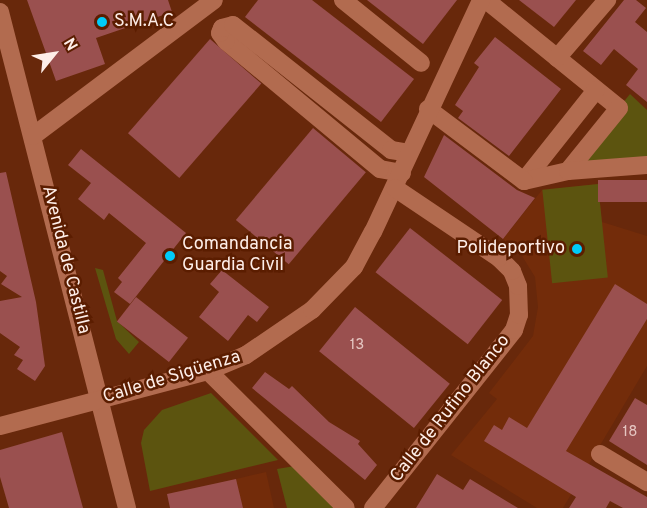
<!DOCTYPE html>
<meta charset="utf-8">
<style>
body{margin:0}
#map{position:relative;width:647px;height:508px;overflow:hidden;background:#68280b;font-family:Overpass,sans-serif}
div>[style]{position:absolute}
.built>*{inset:0;background:#732c0a}
.green>*{inset:0;background:#5c540f;transform-origin:0 0}
.building>*{inset:0;background:#9a504f;transform-origin:0 0}
.minor>*{height:18px;margin:-9px;padding:0 9px;transform-origin:9px;border-radius:9px;background:#b26b4f}
.dots>*{width:16px;height:16px;translate:-50% -50%;box-sizing:border-box;border:3px solid #5b1d00;border-radius:50%}
span{translate:-50% -50%;white-space:nowrap;text-align:center;line-height:1.15;-webkit-text-stroke:5px #5b1d00;paint-order:stroke}
.number-label{font-size:15px;color:#e5c6c2}
.number-label span{-webkit-text-stroke-width:0}
.poi-label{font-size:18px;color:#feeee8}
.left{translate:0 -50%;text-align:left}
.right{translate:-100% -50%;text-align:right}
.street-label{font-size:18px;color:#feeee8}
.north{position:absolute;left:24px;top:24px;width:60px;height:60px;-webkit-text-stroke:4px #5b1d00;paint-order:stroke;rotate:60deg;font-size:16px;font-weight:700;line-height:24px;text-align:center;color:#feeee8}
.north::after{content:'';display:block;margin:auto;width:21px;height:27px;background:#feeee8;clip-path:polygon(50% 0,100% 100%,50% 72%,0 100%)}
</style>
<div id="map">
<div class="built">
<div style="clip-path:polygon(598px 184px,602px 222px,647px 236px,647px 366px,563px 508px,537px 508px,451px 455px,497px 399px,489px 393px,533px 336px,538px 307px,535px 277px,519px 251px,503px 239px,542px 190px)"></div>
<div style="clip-path:polygon(266px 472px,274px 508px,243px 508px,236px 479px)"></div>
</div>
<div class="green">
<div style="clip-path:polygon(630px 94px,647px 110px,647px 164px,568px 171px)"></div>
<div style="left:598px;top:184px;width:94px;height:56px;rotate:84deg"></div>
<div style="clip-path:polygon(95px 268px,103px 270px,117px 321px,139px 342px,129px 354px,116px 339px)"></div>
<div style="clip-path:polygon(211px 393px,278px 460px,150px 491px,141px 443px,144px 430px,162px 410px)"></div>
<div style="clip-path:polygon(295px 466px,337px 508px,287px 508px,277px 469px)"></div>
</div>
<div class="building">
<div style="clip-path:polygon(27px 0,168px 0,172px 12px,96px 38px,105px 64px,56px 81px)"></div>
<div style="clip-path:polygon(258px 0,312px 0,414px 79px,381px 122px,245px 17px)"></div>
<div style="clip-path:polygon(367px 0,457px 0,423px 44px)"></div>
<div style="clip-path:polygon(519px 0,576px 0,554px 27px)"></div>
<div style="clip-path:polygon(624px 0,636px 0,646px 8px,635px 22px,647px 32px,647px 102px,626px 85px,638px 69px,614px 49px,601px 65px,583px 51px)"></div>
<div style="clip-path:polygon(495px 37px,561px 89px,509px 156px,458px 118px,463px 111px,455px 105px,479px 67px,474px 63px)"></div>
<div style="left:210px;top:39px;width:68px;height:125px;rotate:41deg"></div>
<div style="left:313px;top:128px;width:69px;height:120px;rotate:40deg"></div>
<div style="clip-path:polygon(444px 135px,517px 190px,535px 198px,503px 239px,424px 177px)"></div>
<div style="clip-path:polygon(81px 149px,186px 233px,130px 304px,114px 292px,122px 282px,118px 278px,146px 243px,109px 213px,104px 220px,78px 199px,91px 183px,68px 165px)"></div>
<div style="clip-path:polygon(6px 172px,36px 302px,45px 366px,35px 381px,17px 369px,23px 360px,14px 355px,20px 347px,0 333px,0 301px,22px 297px,1px 284px,7px 276px,0 271px,0 173px)"></div>
<div style="left:647px;top:180px;width:22px;height:49px;rotate:90deg"></div>
<div style="left:410px;top:228px;width:117px;height:56px;rotate:38deg"></div>
<div style="clip-path:polygon(222px 270px,269px 307px,257px 322px,248px 315px,228px 341px,199px 317px,219px 292px,210px 284px)"></div>
<div style="clip-path:polygon(615px 284px,647px 304px,647px 319px,566px 451px,647px 497px,647px 508px,623px 508px,610px 501px,606px 508px,569px 508px,576px 497px,484px 441px,494px 425px,502px 430px,509px 417px,527px 428px)"></div>
<div style="left:136px;top:297px;width:66px;height:31px;rotate:38deg"></div>
<div style="left:355px;top:307px;width:122px;height:57px;rotate:39deg"></div>
<div style="clip-path:polygon(265px 372px,289px 389px,292px 386px,329px 422px,360px 441px,358px 444px,377px 465px,365px 480px,252px 388px)"></div>
<div style="clip-path:polygon(635px 398px,647px 405px,647px 465px,609px 441px)"></div>
<div style="clip-path:polygon(62px 432px,83px 508px,9px 508px,0 477px,0 450px)"></div>
<div style="clip-path:polygon(437px 474px,463px 490px,470px 479px,518px 508px,416px 508px)"></div>
<div style="clip-path:polygon(236px 479px,243px 508px,170px 508px,167px 494px)"></div>
</div>
<div class="minor">
<div style="left:343px;top:0;width:100px;rotate:38.9deg"></div>
<div style="left:486px;top:0;width:171px;rotate:39.1deg"></div>
<div style="left:619px;top:108px;width:81px;rotate:129deg"></div>
<div style="left:0;top:12px;width:512px;rotate:75.64deg"></div>
<div style="left:557px;top:58px;width:77px;rotate:-49.2deg"></div>
<div style="left:596px;top:90px;width:116px;rotate:128.4deg"></div>
<div style="left:524px;top:181px;width:45px;rotate:-12.8deg"></div>
<div style="left:568px;top:171px;width:79px;rotate:-4.3deg"></div>
<div style="left:428px;top:109px;width:120px;rotate:36.9deg"></div>
<div style="left:33px;top:136px;width:226px;rotate:-36.9deg"></div>
<div style="left:402px;top:173px;width:22px;rotate:-170deg"></div>
<div style="left:380px;top:169px;width:200px;rotate:-140.3deg"></div>
<div style="left:226px;top:41px;width:10px;rotate:-127deg"></div>
<div style="left:220px;top:33px;width:5px;rotate:-68deg"></div>
<div style="left:222px;top:28px;width:11px;rotate:-15deg"></div>
<div style="left:233px;top:25px;width:201px;rotate:38.3deg"></div>
<div style="left:391px;top:150px;width:18px;rotate:9deg"></div>
<div style="left:208px;top:371px;width:194px;rotate:44.8deg"></div>
<div style="left:0;top:426px;width:215px;rotate:-14.8deg"></div>
<div style="left:208px;top:371px;width:41px;rotate:-22.8deg"></div>
<div style="left:246px;top:355px;width:80px;rotate:-34.3deg"></div>
<div style="left:312px;top:310px;width:60px;rotate:-45.7deg"></div>
<div style="left:354px;top:267px;width:40px;rotate:-62deg"></div>
<div style="left:373px;top:232px;width:256px;rotate:-65deg"></div>
<div style="left:600px;top:454px;width:55px;rotate:30.8deg"></div>
<div style="left:373px;top:508px;width:227px;rotate:-51.6deg"></div>
<div style="left:514px;top:330px;width:16px;rotate:-72deg"></div>
<div style="left:519px;top:315px;width:29px;rotate:-92deg"></div>
<div style="left:518px;top:286px;width:16px;rotate:-112deg"></div>
<div style="left:512px;top:271px;width:18px;rotate:-135deg"></div>
<div style="left:499px;top:258px;width:125px;rotate:-146.1deg"></div>
</div>
<div class="dots">
<div style="left:102px;top:22px;background:#00cbf9"></div>
<div style="left:577px;top:249px;background:#00cbf9"></div>
<div style="left:170px;top:256px;background:#00cbf9"></div>
</div>
<div class="number-label">
<span style="left:357px;top:346px">13</span>
<span style="left:630px;top:433px">18</span>
</div>
<div class="poi-label">
<span class="left" style="left:114px;top:22px">S.M.A.C</span>
<span class="left" style="left:182px;top:256px">Comandancia<br>Guardia Civil</span>
<span class="right" style="left:565px;top:249px">Polideportivo</span>
</div>
<div class="street-label">
<span style="left:65px;top:260px;rotate:76deg">Avenida de Castilla</span>
<span style="left:172px;top:378px;rotate:-17deg">Calle de Sigüenza</span>
<span style="left:451px;top:409px;rotate:-52deg">Calle de Rufino Blanco</span>
</div>
<div class="north">N</div>
</div>
